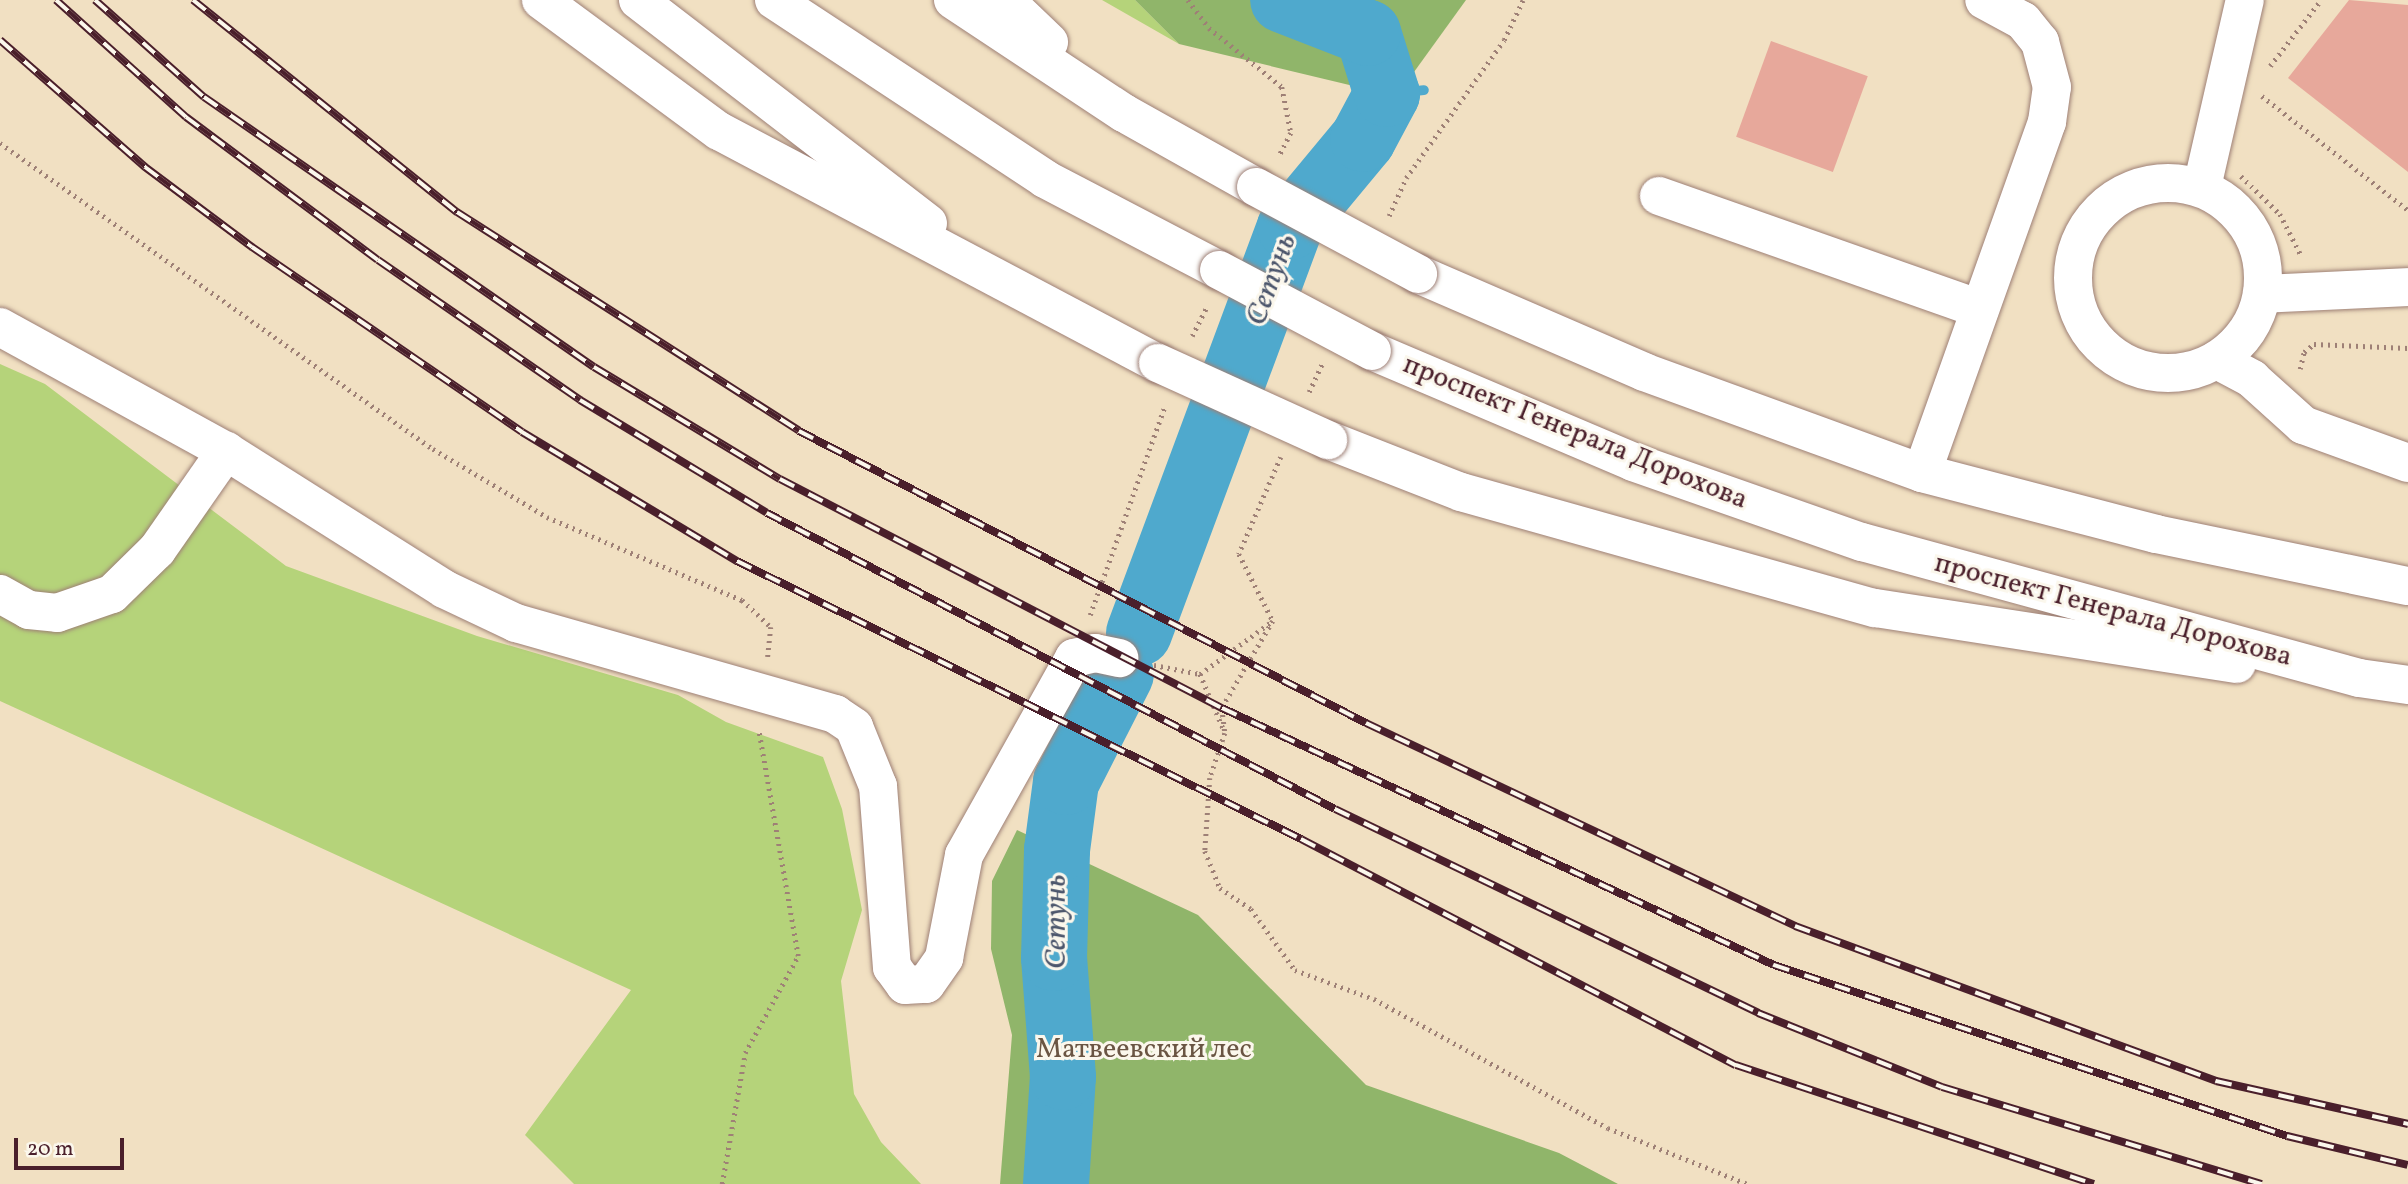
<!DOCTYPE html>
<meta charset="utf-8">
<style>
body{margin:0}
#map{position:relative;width:2408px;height:1184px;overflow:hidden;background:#f1e0c2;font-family:Vollkorn,serif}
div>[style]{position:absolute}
.green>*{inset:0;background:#b5d37a}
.forest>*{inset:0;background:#90b56a}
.stream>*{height:10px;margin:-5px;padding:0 5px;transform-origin:5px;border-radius:5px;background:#4fa9cd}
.river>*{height:66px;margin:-33px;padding:0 33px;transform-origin:33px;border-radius:33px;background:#4fa9cd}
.building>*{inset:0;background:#e7a89b;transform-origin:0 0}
.path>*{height:4.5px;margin-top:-2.25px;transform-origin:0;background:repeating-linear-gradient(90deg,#9e8076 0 2px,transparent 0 7px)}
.roads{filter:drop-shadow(0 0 2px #9e8076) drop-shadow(0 0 2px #9e8076)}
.minor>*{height:38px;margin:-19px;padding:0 19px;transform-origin:19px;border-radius:19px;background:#fff}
.minor>.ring{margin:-19px;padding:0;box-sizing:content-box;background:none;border:38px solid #fff;border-radius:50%}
.major>*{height:38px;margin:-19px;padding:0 19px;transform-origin:19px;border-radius:19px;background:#fff}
.rail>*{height:8px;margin-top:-4px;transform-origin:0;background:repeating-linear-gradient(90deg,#fbf7ec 0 16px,#4a1f2b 0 32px);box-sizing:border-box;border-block:2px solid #4a1f2b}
.bridges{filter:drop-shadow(0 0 2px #9e8076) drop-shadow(0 0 2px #9e8076)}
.major-bridge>*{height:38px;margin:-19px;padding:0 19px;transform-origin:19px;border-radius:19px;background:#fff}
span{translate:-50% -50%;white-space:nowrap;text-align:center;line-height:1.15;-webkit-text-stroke:6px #fbf7ec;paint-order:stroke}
.street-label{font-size:28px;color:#4a1f2b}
.park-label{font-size:28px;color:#6a5543}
.water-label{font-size:30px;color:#4c566c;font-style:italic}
.scale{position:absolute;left:14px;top:1138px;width:110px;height:32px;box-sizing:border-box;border:4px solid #4a1f2b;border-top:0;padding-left:9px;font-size:21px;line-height:24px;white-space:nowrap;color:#4a1f2b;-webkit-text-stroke:5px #fbf7ec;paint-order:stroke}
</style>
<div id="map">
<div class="green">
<div style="clip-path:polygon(1102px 0,1135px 0,1179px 44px)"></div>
<div style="clip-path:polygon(0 364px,45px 384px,286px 566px,477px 636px,678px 695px,726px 722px,823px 757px,842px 809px,862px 910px,841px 981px,854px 1094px,881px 1142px,921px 1184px,574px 1184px,525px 1135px,631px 990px,0 701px)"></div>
</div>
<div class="forest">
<div style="clip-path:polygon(1135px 0,1466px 0,1401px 90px,1387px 94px,1179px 44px)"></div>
<div style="clip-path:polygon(1017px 830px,1198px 915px,1366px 1085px,1559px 1153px,1618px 1184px,1000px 1184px,1012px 1035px,991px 949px,992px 881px)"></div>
</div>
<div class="stream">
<div style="left:1387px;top:94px;width:37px;rotate:-6deg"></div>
</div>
<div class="river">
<div style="left:1139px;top:633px;width:433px;rotate:-69.6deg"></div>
<div style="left:1290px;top:227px;width:114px;rotate:-50.3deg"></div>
<div style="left:1363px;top:139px;width:51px;rotate:-61.9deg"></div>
<div style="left:1387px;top:94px;width:64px;rotate:-107.3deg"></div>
<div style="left:1368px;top:33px;width:91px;rotate:-158.8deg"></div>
<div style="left:1056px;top:1184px;width:107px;rotate:-86.3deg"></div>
<div style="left:1063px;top:1077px;width:119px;rotate:-94.3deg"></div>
<div style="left:1054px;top:958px;width:108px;rotate:-88.4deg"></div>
<div style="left:1057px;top:850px;width:69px;rotate:-82.5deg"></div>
<div style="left:1066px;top:782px;width:121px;rotate:-63deg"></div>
</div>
<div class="building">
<div style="clip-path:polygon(2349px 0,2408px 5px,2408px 172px,2288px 78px)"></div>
<div style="left:1771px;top:41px;width:103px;height:102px;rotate:20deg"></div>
</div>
<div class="path">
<div style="left:1188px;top:0;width:35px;rotate:53deg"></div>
<div style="left:1209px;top:28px;width:94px;rotate:38.9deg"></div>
<div style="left:1282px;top:87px;width:47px;rotate:78.9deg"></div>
<div style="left:1291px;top:133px;width:27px;rotate:117deg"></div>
<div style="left:2270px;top:66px;width:83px;rotate:-52.3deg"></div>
<div style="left:2262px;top:96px;width:185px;rotate:38deg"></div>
<div style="left:0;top:143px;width:530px;rotate:35.25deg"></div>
<div style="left:433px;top:449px;width:133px;rotate:30.8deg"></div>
<div style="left:547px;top:517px;width:212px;rotate:23.1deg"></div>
<div style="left:742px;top:600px;width:40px;rotate:43deg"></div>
<div style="left:771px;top:627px;width:30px;rotate:96deg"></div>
<div style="left:2241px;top:176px;width:54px;rotate:44.3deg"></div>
<div style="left:2280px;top:214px;width:46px;rotate:62.9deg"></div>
<div style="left:1389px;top:216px;width:42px;rotate:-65.9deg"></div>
<div style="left:1406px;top:178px;width:169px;rotate:-54.6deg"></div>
<div style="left:1504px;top:40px;width:44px;rotate:-64.6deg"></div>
<div style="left:1192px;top:336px;width:33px;rotate:-63deg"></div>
<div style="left:2300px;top:369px;width:17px;rotate:-77deg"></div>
<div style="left:2304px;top:352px;width:13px;rotate:-39deg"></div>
<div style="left:2314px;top:344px;width:94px;rotate:2.4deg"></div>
<div style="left:1309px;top:392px;width:31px;rotate:-65deg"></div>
<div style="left:1281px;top:457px;width:106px;rotate:113.4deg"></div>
<div style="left:1239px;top:554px;width:75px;rotate:63.1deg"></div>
<div style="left:1273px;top:621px;width:101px;rotate:120.4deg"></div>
<div style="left:1222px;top:708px;width:25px;rotate:83deg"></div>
<div style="left:1225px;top:733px;width:47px;rotate:108.4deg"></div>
<div style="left:1210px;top:778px;width:73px;rotate:93.9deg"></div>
<div style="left:1205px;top:851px;width:40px;rotate:68deg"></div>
<div style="left:1220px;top:888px;width:37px;rotate:34deg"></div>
<div style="left:1251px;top:909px;width:75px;rotate:54.2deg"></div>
<div style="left:1295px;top:970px;width:84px;rotate:20.2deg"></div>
<div style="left:1374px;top:999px;width:267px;rotate:28.9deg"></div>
<div style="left:1608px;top:1128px;width:150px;rotate:21.9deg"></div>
<div style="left:1090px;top:615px;width:222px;rotate:-70.3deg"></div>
<div style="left:1154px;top:665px;width:47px;rotate:11.1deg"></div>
<div style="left:1200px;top:674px;width:88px;rotate:-36.2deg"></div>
<div style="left:1200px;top:674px;width:59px;rotate:66.9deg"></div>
<div style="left:722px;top:1184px;width:133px;rotate:-80deg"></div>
<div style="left:745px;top:1053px;width:111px;rotate:-61.3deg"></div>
<div style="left:798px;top:956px;width:227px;rotate:-99.9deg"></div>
</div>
<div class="roads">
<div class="minor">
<div class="ring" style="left:2073px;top:183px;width:152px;height:152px"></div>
<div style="left:2202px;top:187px;width:192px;rotate:-77.1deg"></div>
<div style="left:1659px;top:196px;width:340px;rotate:19.4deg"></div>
<div style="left:2262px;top:294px;width:146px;rotate:-2.7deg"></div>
<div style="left:0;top:327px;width:258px;rotate:28.8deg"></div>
<div style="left:226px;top:451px;width:258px;rotate:32.3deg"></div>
<div style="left:444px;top:589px;width:80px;rotate:25.3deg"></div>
<div style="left:516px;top:623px;width:332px;rotate:15.9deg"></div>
<div style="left:835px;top:714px;width:23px;rotate:34deg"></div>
<div style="left:854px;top:727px;width:64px;rotate:67.9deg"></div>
<div style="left:878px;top:786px;width:182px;rotate:85.6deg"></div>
<div style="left:892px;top:967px;width:22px;rotate:54deg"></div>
<div style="left:905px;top:985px;width:21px;rotate:-3deg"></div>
<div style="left:926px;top:984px;width:32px;rotate:-55deg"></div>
<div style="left:944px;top:958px;width:105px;rotate:-79deg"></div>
<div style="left:964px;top:855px;width:226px;rotate:-60.8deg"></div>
<div style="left:1074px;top:658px;width:22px;rotate:-13deg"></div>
<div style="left:1095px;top:653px;width:25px;rotate:12deg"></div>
<div style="left:2217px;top:360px;width:40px;rotate:28deg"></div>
<div style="left:2252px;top:379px;width:69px;rotate:42deg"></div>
<div style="left:2303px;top:425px;width:112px;rotate:19.9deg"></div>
<div style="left:1922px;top:473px;width:373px;rotate:-70.4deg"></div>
<div style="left:2047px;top:122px;width:35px;rotate:-82deg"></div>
<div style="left:2052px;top:87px;width:47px;rotate:-104.9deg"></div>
<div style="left:2040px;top:42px;width:27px;rotate:-129deg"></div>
<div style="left:2023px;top:21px;width:44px;rotate:-151.7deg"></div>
<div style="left:0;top:594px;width:33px;rotate:29deg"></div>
<div style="left:29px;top:610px;width:28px;rotate:6deg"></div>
<div style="left:57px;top:613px;width:58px;rotate:-19.1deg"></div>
<div style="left:112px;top:594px;width:63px;rotate:-44.4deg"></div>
<div style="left:157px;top:550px;width:121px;rotate:-55.1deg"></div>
</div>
<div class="major">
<div style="left:541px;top:0;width:221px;rotate:36.4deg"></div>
<div style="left:719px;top:131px;width:497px;rotate:27.9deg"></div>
<div style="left:638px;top:0;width:366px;rotate:37.6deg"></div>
<div style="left:774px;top:0;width:325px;rotate:33.4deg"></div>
<div style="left:1045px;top:179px;width:196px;rotate:27.6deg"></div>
<div style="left:953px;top:0;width:205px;rotate:33.5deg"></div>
<div style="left:1124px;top:113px;width:151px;rotate:29.3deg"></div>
<div style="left:1005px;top:0;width:61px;rotate:43.7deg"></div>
<div style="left:1418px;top:274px;width:246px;rotate:23.4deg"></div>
<div style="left:1644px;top:372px;width:296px;rotate:20deg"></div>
<div style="left:1922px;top:473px;width:242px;rotate:14.6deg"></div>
<div style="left:2156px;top:534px;width:257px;rotate:11.7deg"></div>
<div style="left:1372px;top:351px;width:284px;rotate:23deg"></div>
<div style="left:1633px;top:462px;width:243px;rotate:19.3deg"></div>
<div style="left:1862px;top:542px;width:515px;rotate:15.3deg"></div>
<div style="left:2359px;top:678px;width:49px;rotate:8.1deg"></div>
<div style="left:1328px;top:440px;width:143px;rotate:21.4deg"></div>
<div style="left:1461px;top:492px;width:430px;rotate:15.7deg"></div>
<div style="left:1875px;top:608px;width:366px;rotate:8.8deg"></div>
</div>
</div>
<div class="rail">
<div style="left:56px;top:0;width:175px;rotate:42deg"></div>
<div style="left:186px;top:117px;width:239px;rotate:36.7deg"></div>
<div style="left:378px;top:260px;width:246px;rotate:34.7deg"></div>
<div style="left:580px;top:400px;width:218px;rotate:31.1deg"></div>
<div style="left:767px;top:513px;width:640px;rotate:27.53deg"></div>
<div style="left:1335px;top:809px;width:470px;rotate:25.7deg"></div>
<div style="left:1758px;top:1013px;width:198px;rotate:21.9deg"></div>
<div style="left:1942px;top:1087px;width:334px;rotate:16.9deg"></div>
<div style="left:95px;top:0;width:146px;rotate:41.7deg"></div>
<div style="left:204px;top:97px;width:474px;rotate:34.7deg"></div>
<div style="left:594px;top:367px;width:217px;rotate:31.1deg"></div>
<div style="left:780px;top:479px;width:498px;rotate:27.4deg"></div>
<div style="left:1222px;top:708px;width:609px;rotate:24.97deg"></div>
<div style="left:1774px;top:965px;width:541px;rotate:18.43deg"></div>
<div style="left:2287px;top:1136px;width:124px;rotate:13.5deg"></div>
<div style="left:193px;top:0;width:339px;rotate:38.8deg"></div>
<div style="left:457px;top:212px;width:406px;rotate:32.6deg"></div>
<div style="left:799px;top:431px;width:638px;rotate:27.25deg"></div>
<div style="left:1366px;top:723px;width:475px;rotate:25.3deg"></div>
<div style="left:1795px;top:926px;width:449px;rotate:20.2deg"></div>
<div style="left:2216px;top:1081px;width:197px;rotate:12.6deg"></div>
<div style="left:0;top:40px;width:193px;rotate:41.2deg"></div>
<div style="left:145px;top:167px;width:134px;rotate:36.8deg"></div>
<div style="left:252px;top:247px;width:327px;rotate:34.4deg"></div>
<div style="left:522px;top:432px;width:251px;rotate:31deg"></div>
<div style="left:737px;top:561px;width:629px;rotate:26.24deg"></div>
<div style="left:1301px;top:839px;width:490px;rotate:27.5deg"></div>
<div style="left:1736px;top:1065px;width:377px;rotate:18.4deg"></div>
</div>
<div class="bridges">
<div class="major-bridge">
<div style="left:1256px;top:187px;width:184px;rotate:28.2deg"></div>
<div style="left:1219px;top:270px;width:173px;rotate:27.9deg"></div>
<div style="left:1158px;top:363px;width:187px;rotate:24.4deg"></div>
</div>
</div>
<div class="street-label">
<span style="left:1575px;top:433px;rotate:22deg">проспект Генерала Дорохова</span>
<span style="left:2113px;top:611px;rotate:15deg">проспект Генерала Дорохова</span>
</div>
<div class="park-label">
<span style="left:1144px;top:1050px">Матвеевский лес</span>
</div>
<div class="water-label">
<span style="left:1272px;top:280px;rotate:-70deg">Сетунь</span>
<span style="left:1057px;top:922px;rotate:-90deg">Сетунь</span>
</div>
<div class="scale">20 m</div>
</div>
